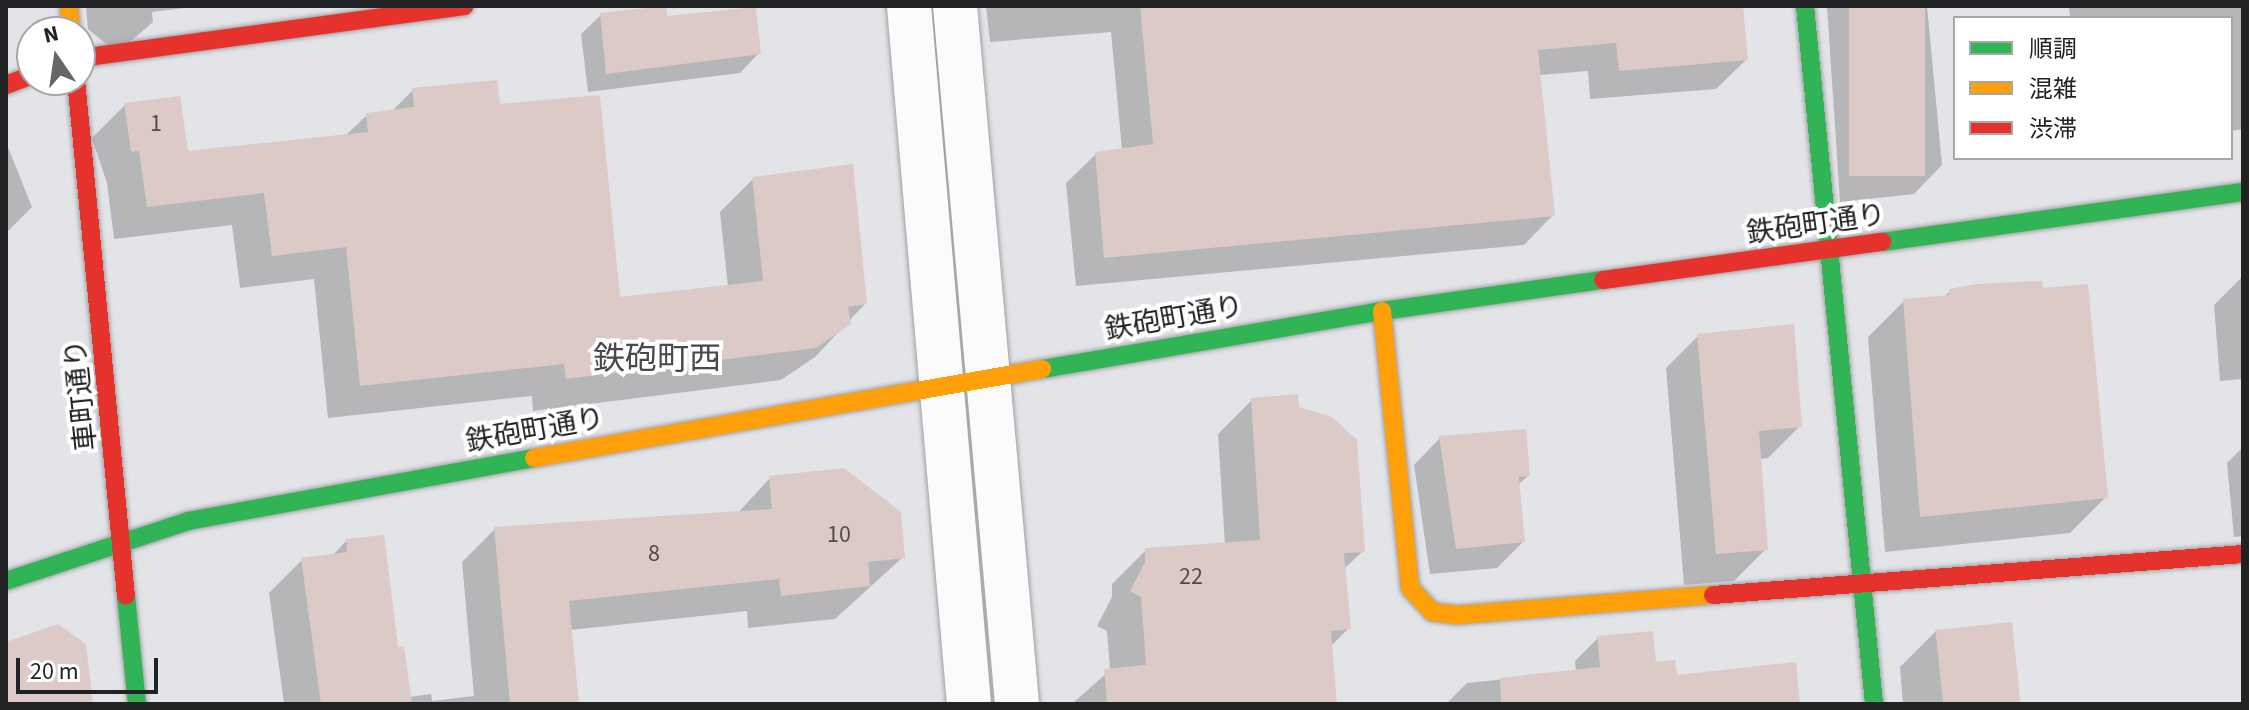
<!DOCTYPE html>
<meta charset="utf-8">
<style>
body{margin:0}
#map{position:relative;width:2249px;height:710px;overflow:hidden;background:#e2e4e7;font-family:"Source Sans 3","Noto Sans JP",sans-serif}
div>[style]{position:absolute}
.shadow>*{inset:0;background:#0003}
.building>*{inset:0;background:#dbcac6;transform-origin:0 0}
.roads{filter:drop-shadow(0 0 2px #a0a1a3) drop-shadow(0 0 2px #a0a1a3)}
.street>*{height:44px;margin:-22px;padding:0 22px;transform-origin:22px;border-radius:22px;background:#fbfbfb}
.fast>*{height:18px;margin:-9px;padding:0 9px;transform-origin:9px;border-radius:9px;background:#30b455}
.slow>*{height:18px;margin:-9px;padding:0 9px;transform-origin:9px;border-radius:9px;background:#ff9f0a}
.jam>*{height:18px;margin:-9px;padding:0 9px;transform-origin:9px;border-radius:9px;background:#e5322d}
span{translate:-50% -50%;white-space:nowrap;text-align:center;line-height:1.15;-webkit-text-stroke:8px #fff;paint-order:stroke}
.number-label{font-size:24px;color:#504c4c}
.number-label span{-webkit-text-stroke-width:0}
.street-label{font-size:28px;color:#212223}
.quarter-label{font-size:32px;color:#46484b}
.frame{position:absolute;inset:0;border:8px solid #212223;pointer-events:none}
.legend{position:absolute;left:1953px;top:16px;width:280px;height:144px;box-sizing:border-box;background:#fff;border:2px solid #a6a7a7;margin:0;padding:10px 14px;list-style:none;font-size:24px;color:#212223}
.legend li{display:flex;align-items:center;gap:16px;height:40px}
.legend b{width:40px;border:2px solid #a6a7a7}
.north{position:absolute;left:16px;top:16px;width:80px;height:80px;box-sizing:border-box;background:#fff;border:2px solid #a6a7a7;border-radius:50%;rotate:347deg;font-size:22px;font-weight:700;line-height:32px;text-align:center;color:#212223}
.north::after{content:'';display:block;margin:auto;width:28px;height:36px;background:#656668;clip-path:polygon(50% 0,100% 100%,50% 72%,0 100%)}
.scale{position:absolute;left:16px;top:658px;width:142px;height:36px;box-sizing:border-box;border:4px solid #212223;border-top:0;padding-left:10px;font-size:24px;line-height:28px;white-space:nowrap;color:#212223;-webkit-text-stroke:6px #fff;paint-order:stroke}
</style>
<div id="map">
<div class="shadow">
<div style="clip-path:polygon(86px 6px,200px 6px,152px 12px,153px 22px,117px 53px,88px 29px)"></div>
<div style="clip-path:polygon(986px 6px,1741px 6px,1746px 60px,1716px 89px,1590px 99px,1588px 71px,1539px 75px,1553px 215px,1524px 245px,1076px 286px,1066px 183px,1096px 154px,1122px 150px,1111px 32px,990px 42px)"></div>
<div style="clip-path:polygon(1827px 6px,1927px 6px,1942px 165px,1914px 194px,1840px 202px)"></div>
<div style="clip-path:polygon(2069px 6px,2243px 6px,2243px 129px,2231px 131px,2231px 18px,2070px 18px)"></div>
<div style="clip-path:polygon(601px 15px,665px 18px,759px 53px,740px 73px,588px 92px,581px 34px)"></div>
<div style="clip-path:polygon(413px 90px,498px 106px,618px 299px,728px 287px,720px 212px,753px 179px,865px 304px,815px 357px,781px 380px,533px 411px,532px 396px,328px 418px,314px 279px,240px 288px,232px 225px,114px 239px,107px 183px,92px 138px,125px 105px,186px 153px,345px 136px,367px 115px,391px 112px)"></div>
<div style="clip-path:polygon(6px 142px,32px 207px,6px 233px)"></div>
<div style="clip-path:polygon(2243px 276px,2243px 379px,2220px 381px,2214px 305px)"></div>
<div style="clip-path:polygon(1950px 291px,2106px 497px,2070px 533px,1885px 552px,1868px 337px,1904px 301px,1944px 297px)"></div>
<div style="clip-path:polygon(1698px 336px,1800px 426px,1768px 458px,1759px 459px,1766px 549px,1734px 581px,1684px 585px,1666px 368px)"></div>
<div style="clip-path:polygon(1252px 400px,1297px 408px,1363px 551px,1343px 570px,1349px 628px,1330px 647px,1335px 704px,1072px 704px,1110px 670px,1107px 631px,1097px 626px,1112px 597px,1112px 584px,1146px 550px,1225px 544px,1218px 434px)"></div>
<div style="clip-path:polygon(1440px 438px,1528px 476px,1518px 485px,1523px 542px,1497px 568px,1430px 574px,1414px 465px)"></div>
<div style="clip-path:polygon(2243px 447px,2243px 536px,2234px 537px,2227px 463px)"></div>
<div style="clip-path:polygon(770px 478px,903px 557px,835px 619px,748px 628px,747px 611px,570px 630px,577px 704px,284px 704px,269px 593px,302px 560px,332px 556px,346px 541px,396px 650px,409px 697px,431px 694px,432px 701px,474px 696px,462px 562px,495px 529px,737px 514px)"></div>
<div style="clip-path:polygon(1936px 631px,2018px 704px,1903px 704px,1900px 667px)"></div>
<div style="clip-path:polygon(1598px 638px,1654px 664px,1677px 696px,1798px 704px,1446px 704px,1467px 683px,1576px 672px,1575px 661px)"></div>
</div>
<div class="building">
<div style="clip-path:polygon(666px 6px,667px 16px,756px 7px,761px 54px,606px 74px,600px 13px)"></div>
<div style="clip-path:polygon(1140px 6px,1743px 6px,1748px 60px,1619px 71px,1616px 43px,1538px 50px,1555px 216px,1104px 258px,1095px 152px,1153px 144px)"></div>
<div style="left:1849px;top:6px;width:76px;height:170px"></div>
<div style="clip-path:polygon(497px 80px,500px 104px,600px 95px,620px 297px,763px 281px,752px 177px,853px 164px,867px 304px,848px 307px,851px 324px,816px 348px,566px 379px,564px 364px,360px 386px,346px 247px,272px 256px,264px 193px,147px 207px,139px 151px,131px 152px,124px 103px,180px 96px,188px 151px,368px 132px,366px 113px,414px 107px,412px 88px)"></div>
<div style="clip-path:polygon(2042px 281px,2043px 288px,2088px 284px,2108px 498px,1920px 517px,1903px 299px,1949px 295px,1949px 289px,1976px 284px)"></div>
<div style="clip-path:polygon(1794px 324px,1802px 427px,1759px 431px,1768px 550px,1716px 554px,1697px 334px)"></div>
<div style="clip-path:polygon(1298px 394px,1299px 407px,1332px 417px,1357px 440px,1365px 552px,1344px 553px,1351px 629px,1331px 631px,1337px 704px,1107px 704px,1104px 669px,1146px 665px,1141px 597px,1130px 591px,1145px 562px,1145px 548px,1260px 540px,1251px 398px)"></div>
<div style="clip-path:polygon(1526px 429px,1530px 476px,1519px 477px,1525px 542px,1456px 549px,1439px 436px)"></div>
<div style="clip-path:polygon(844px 468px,901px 512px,905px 558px,868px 562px,870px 586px,781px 596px,779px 579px,569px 601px,579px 704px,510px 704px,494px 527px,772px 509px,769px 476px)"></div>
<div style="clip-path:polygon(384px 535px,398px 647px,404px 646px,412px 704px,321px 704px,301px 558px,347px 552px,346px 539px)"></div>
<div style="left:2012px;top:622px;width:82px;height:77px;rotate:84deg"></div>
<div style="clip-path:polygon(58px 624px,86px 644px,93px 704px,6px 704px,6px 642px)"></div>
<div style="clip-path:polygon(1653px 631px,1656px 662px,1675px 660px,1677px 675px,1796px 662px,1800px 704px,1501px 704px,1500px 678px,1600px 667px,1597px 636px)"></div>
</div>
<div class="roads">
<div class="street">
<div style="left:909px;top:6px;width:701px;rotate:85.09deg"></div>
<div style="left:955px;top:6px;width:701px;rotate:84.92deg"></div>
</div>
<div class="fast">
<div style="left:1805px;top:6px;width:701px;rotate:84.35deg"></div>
<div style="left:1882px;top:242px;width:364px;rotate:-7.9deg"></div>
<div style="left:1042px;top:369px;width:345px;rotate:-9.7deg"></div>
<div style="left:1382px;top:311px;width:223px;rotate:-8deg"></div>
<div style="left:6px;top:581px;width:192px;rotate:-18.2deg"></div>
<div style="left:188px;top:521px;width:352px;rotate:-10.3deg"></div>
<div style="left:126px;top:596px;width:109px;rotate:84.2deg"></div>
</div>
<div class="slow">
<div style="left:69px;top:6px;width:26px;rotate:86deg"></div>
<div style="left:1382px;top:311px;width:278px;rotate:84.2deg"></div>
<div style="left:1410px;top:588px;width:33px;rotate:47deg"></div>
<div style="left:1432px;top:612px;width:25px;rotate:7deg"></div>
<div style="left:1457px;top:615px;width:257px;rotate:-4.5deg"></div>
<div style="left:534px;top:458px;width:516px;rotate:-9.94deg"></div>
</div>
<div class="jam">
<div style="left:80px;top:58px;width:388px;rotate:-7.7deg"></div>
<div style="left:76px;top:80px;width:518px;rotate:84.47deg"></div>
<div style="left:6px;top:85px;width:28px;rotate:-21deg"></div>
<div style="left:1603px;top:280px;width:282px;rotate:-7.8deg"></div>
<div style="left:1713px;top:595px;width:532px;rotate:-4.42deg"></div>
</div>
</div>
<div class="number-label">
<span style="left:156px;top:124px">1</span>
<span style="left:839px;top:535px">10</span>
<span style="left:654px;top:554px">8</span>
<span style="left:1191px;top:577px">22</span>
</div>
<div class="street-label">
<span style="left:1816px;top:224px;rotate:-8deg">鉄砲町通り</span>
<span style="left:1174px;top:318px;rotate:-10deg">鉄砲町通り</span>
<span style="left:81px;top:395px;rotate:-96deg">車町通り</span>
<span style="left:535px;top:430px;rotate:-10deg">鉄砲町通り</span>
</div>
<div class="quarter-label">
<span style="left:657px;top:359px">鉄砲町西</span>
</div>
<div class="frame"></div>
<ul class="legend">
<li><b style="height:10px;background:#30b455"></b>順調</li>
<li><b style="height:10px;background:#ff9f0a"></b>混雑</li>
<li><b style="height:10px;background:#e5322d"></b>渋滞</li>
</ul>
<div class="north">N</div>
<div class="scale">20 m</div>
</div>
